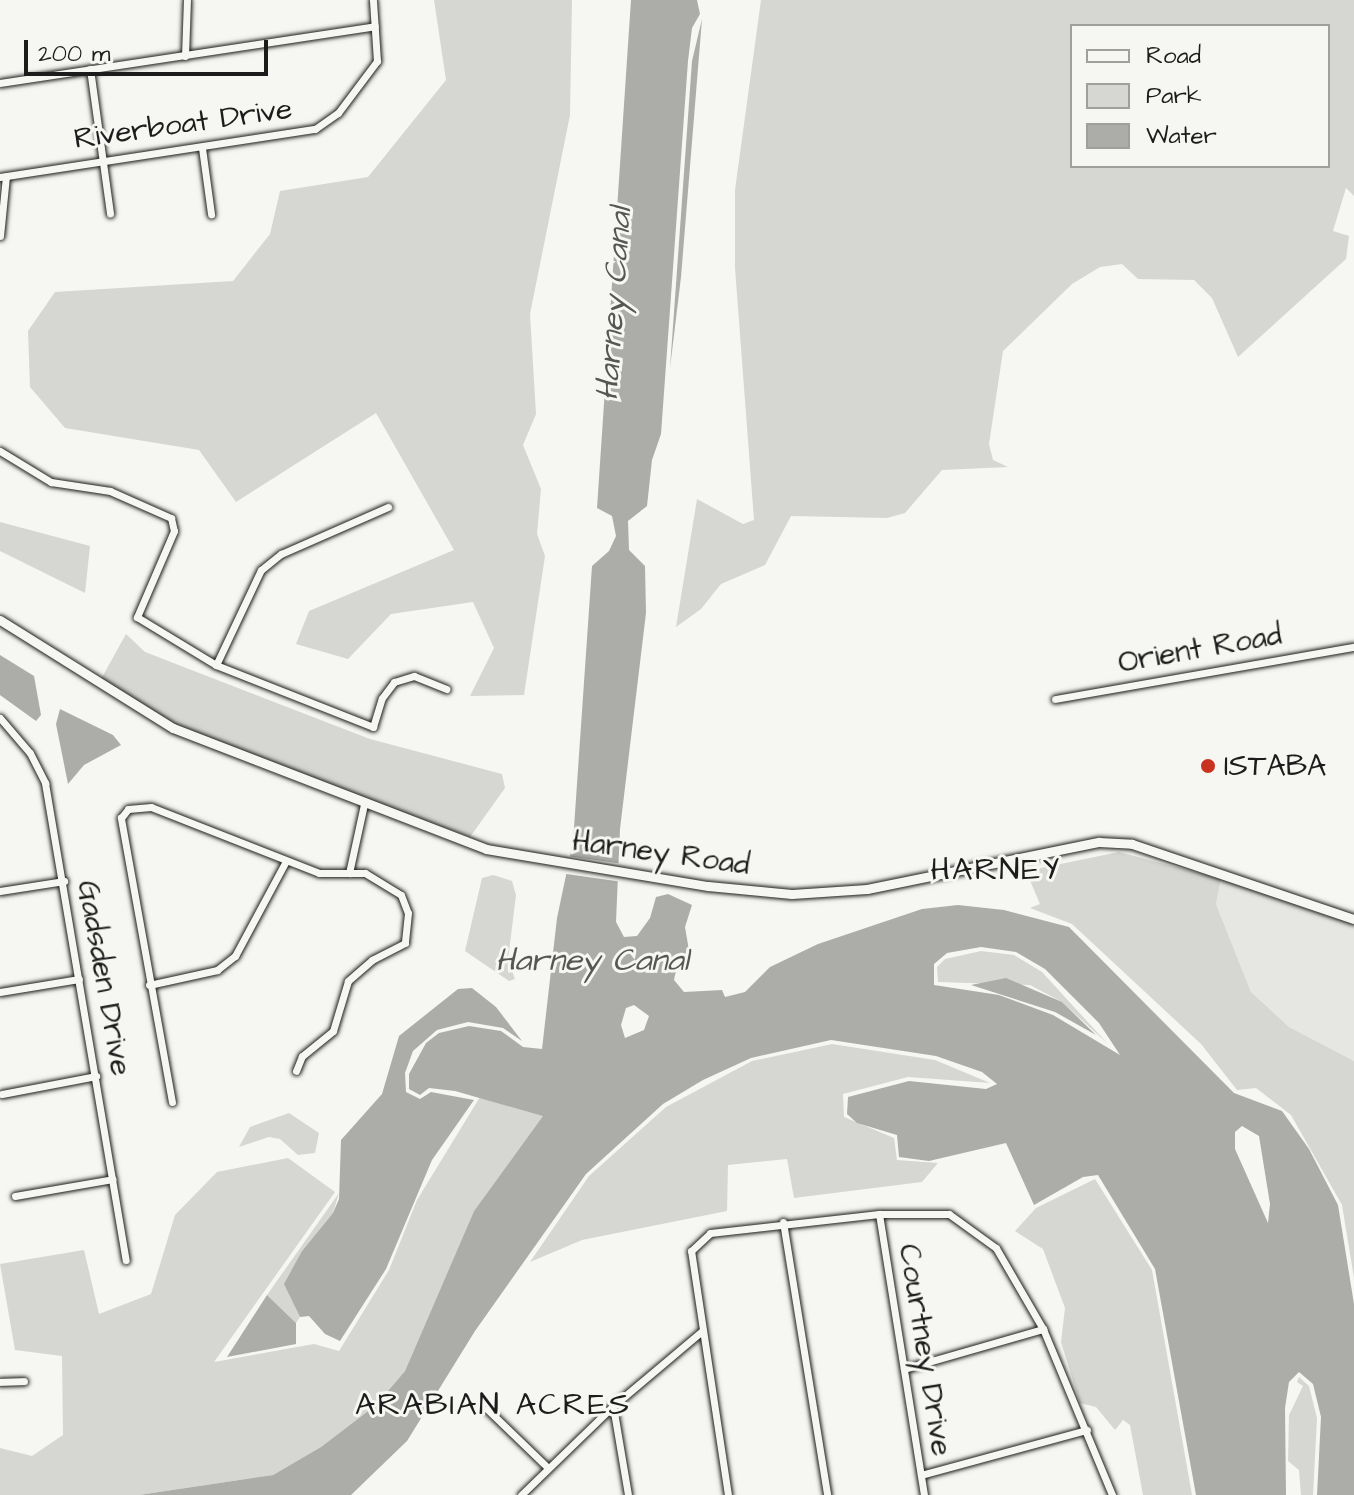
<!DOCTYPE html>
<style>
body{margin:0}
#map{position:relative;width:1354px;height:1495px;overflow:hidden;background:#f6f6f2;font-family:"Architects Daughter",sans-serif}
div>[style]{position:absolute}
.built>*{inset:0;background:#e6e6e2}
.green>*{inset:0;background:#d6d6d2}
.water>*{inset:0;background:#acaca9}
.pier>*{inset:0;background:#f6f6f2;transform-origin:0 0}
.roads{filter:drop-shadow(0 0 2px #1c1c1c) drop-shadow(0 0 2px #1c1c1c)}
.street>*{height:7px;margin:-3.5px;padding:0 3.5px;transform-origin:3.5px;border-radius:3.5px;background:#f6f6f2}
.secondary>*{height:9px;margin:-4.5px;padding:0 4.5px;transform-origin:4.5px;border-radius:4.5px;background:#f6f6f2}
.dots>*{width:22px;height:22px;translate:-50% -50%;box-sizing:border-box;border:4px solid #f6f6f2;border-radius:50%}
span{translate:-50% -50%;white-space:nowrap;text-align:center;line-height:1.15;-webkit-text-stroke:6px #f6f6f2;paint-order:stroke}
.street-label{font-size:30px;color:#1c1c1c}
.poi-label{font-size:30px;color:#1c1c1c}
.left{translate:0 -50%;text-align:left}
.water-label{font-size:32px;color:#565654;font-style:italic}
.neighbourhood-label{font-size:32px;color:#1c1c1c;letter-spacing:2px}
.legend{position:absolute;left:1070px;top:24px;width:260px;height:144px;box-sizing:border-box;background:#f6f6f2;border:2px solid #9f9f9c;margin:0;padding:10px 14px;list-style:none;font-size:24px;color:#1c1c1c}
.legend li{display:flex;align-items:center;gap:16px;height:40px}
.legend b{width:40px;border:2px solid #9f9f9c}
.scale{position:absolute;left:24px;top:40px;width:244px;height:36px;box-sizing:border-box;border:4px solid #1c1c1c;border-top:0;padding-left:10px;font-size:24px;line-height:28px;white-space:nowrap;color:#1c1c1c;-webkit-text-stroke:6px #f6f6f2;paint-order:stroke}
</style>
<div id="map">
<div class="built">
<div style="clip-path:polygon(1221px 879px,1354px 923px,1354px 1061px,1289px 1027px,1251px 992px,1216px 904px)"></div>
</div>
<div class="green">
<div style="clip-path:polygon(434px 0,572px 0,570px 115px,530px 314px,536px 414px,523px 445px,541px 489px,537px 534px,545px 556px,524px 695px,470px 696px,494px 648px,473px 602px,391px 614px,348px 659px,296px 644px,309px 611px,454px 550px,376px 413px,236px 502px,199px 450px,65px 428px,30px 387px,28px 331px,55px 292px,233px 281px,270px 234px,280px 191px,368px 177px,446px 80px)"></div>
<div style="clip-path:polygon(evenodd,761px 0,1354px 0,1354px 196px,1346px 188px,1333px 231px,1349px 236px,1346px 259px,1238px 357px,1212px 298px,1194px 280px,1138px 279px,1122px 264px,1100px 267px,1072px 284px,1003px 351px,989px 444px,993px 460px,1008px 467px,942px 470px,905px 513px,887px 518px,791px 516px,765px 565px,721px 584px,701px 609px,676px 627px,697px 499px,743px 524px,754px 520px,735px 268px,735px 190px,761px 0,1328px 26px,1328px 166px,1072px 166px,1072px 26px,1328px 26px)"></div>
<div style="clip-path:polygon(0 522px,90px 546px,85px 593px,0 551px)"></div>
<div style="clip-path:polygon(126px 634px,145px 652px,370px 739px,502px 774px,505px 788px,470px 837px,191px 733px,100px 681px)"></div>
<div style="clip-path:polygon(1119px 852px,1221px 879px,1216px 904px,1251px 992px,1289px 1027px,1354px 1061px,1354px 1278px,1342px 1205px,1291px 1115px,1256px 1088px,1237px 1090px,1201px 1044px,1072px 924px,1030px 908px,1040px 904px,1026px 871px)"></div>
<div style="clip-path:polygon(493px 875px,512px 881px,516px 895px,508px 960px,515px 979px,509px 981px,465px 951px,482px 878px)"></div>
<div style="clip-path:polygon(981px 951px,1014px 955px,1042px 972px,1107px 1043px,1062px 1002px,1030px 985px,938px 982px,937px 967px,945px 959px)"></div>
<div style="clip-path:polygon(832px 1044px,935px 1060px,990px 1083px,908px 1077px,843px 1094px,844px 1117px,894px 1138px,897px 1160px,938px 1163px,922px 1182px,794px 1198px,787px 1159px,728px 1165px,727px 1211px,582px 1240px,530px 1262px,589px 1176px,666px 1107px,752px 1061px)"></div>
<div style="clip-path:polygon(480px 1097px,544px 1115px,474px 1211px,405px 1371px,376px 1405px,321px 1447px,273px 1475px,139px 1495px,0 1495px,0 1448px,32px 1456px,63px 1435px,62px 1356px,15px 1350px,0 1264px,84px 1250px,99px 1314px,151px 1294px,175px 1215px,217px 1172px,288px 1158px,335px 1192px,214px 1362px,314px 1344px,339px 1351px,389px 1270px,417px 1200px)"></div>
<div style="clip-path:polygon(289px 1113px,319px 1133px,315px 1153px,298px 1155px,280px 1139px,269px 1137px,239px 1147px,250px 1127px)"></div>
<div style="clip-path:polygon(1095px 1179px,1152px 1270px,1192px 1495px,1143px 1495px,1130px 1425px,1123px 1420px,1115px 1430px,1096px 1407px,1080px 1403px,1061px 1342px,1065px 1308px,1043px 1249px,1015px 1231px,1036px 1208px)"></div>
<div style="clip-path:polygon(339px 1193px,333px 1213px,302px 1251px,296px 1267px,289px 1294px,300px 1317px,296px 1323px,267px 1295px)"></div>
<div style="clip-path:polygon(1299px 1377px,1309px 1386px,1317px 1418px,1313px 1495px,1301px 1495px,1299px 1470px,1288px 1461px,1289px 1415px,1303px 1386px,1297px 1382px)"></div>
</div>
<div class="water">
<div style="clip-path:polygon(evenodd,631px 0,697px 0,700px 14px,692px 28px,688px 61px,661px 434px,652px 460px,647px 506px,628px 521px,629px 550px,645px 566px,646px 613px,620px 829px,616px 922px,624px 937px,637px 936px,650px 918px,656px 897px,668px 894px,692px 905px,685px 927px,691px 962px,688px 968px,677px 966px,674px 980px,684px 992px,722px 990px,725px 997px,745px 992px,770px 967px,818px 944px,922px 909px,958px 905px,1004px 910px,1069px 927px,1234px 1093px,1282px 1111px,1309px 1149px,1338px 1205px,1354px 1304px,1354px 1495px,1317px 1495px,1321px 1417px,1313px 1384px,1299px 1372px,1289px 1382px,1285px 1408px,1286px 1495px,1196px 1495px,1155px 1269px,1098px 1175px,1083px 1177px,1034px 1205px,1006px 1143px,929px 1161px,899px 1157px,897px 1135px,857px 1123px,847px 1114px,848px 1097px,909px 1081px,986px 1089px,997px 1084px,982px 1072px,936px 1056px,831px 1040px,751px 1058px,703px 1080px,663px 1104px,586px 1174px,475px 1331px,407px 1441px,351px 1495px,139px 1495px,273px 1475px,321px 1447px,376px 1405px,405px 1371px,474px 1211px,543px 1116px,455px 1091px,429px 1088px,420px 1095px,409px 1089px,409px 1074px,426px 1043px,439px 1033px,469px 1026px,501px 1031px,523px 1047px,542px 1049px,557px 918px,573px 842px,592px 566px,609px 551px,616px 536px,612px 516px,597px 508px,631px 0,981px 947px,1016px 952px,1045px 969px,1099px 1023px,1120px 1055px,1053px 1015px,999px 995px,934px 985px,934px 964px,947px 953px,981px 947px,631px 0,634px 1005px,649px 1016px,644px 1030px,625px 1038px,621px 1025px,626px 1008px,634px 1005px,631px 0,1242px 1126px,1259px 1136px,1270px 1204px,1268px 1223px,1235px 1149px,1235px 1132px,1242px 1126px)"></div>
<div style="clip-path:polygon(702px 19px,681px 277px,670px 368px,692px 61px)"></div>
<div style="clip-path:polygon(0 655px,34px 676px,41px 715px,36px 721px,0 695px)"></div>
<div style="clip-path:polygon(60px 709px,113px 735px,121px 745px,84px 765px,68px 784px,56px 724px)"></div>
<div style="clip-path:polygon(1006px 978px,1062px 1002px,1096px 1035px,1055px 1012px,971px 985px)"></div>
<div style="clip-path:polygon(472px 988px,496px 1007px,522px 1041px,503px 1028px,468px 1022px,437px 1030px,413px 1051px,405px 1073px,406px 1092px,420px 1099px,431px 1092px,474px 1100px,432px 1160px,386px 1269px,340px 1341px,325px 1334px,309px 1316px,300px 1317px,284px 1284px,302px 1251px,333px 1213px,339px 1199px,341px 1140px,382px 1094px,399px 1036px,458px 989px)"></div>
<div style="clip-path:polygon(267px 1295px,296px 1323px,296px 1344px,227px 1357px)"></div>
</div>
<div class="pier">
<div style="left:567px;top:856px;width:57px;height:18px;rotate:8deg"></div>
</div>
<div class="roads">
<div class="street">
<div style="left:185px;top:56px;width:56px;rotate:-88deg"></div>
<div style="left:90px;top:69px;width:146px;rotate:82.1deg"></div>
<div style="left:0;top:83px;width:379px;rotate:-8.6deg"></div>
<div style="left:202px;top:148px;width:67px;rotate:82.2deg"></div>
<div style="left:0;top:177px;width:319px;rotate:-8.7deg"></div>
<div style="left:315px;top:129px;width:28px;rotate:-35deg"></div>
<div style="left:338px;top:113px;width:65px;rotate:-53.1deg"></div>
<div style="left:377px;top:61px;width:61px;rotate:-93.8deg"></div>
<div style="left:0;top:236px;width:60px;rotate:-84.3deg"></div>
<div style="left:0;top:451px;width:60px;rotate:31.3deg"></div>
<div style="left:51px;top:482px;width:60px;rotate:8.7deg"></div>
<div style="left:110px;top:491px;width:67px;rotate:23.9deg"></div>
<div style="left:171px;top:518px;width:13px;rotate:77deg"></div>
<div style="left:174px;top:531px;width:94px;rotate:113.3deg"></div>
<div style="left:137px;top:617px;width:92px;rotate:31.3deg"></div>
<div style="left:216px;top:665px;width:169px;rotate:21.5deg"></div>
<div style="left:373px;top:727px;width:30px;rotate:-73deg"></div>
<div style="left:382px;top:698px;width:20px;rotate:-53deg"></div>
<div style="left:394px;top:682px;width:21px;rotate:-17deg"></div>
<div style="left:414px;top:676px;width:35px;rotate:22deg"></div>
<div style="left:216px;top:665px;width:105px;rotate:-64.7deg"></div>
<div style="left:261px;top:570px;width:26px;rotate:-39deg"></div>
<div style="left:281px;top:554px;width:117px;rotate:-23.7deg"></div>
<div style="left:1055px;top:699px;width:303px;rotate:-9.9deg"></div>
<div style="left:0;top:718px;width:46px;rotate:49.4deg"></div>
<div style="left:30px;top:753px;width:34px;rotate:63deg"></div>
<div style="left:45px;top:783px;width:484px;rotate:80.4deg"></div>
<div style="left:349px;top:873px;width:71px;rotate:-77.7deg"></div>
<div style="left:0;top:891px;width:65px;rotate:-8.9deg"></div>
<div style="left:149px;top:985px;width:70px;rotate:-12.4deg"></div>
<div style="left:217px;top:970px;width:23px;rotate:-38deg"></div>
<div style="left:235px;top:956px;width:108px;rotate:-61.8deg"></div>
<div style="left:0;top:992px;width:80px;rotate:-9.3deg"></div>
<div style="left:2px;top:1094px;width:96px;rotate:-10.8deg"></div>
<div style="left:172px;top:1102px;width:289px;rotate:-100.2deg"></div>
<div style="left:121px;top:818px;width:11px;rotate:-52deg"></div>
<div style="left:128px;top:809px;width:23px;rotate:-5deg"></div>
<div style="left:151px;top:807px;width:180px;rotate:21.4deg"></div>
<div style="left:319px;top:873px;width:46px"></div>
<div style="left:365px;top:873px;width:42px;rotate:31.4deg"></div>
<div style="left:401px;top:895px;width:19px;rotate:69deg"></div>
<div style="left:408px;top:913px;width:30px;rotate:96deg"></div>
<div style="left:405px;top:943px;width:37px;rotate:153deg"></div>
<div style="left:372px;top:960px;width:32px;rotate:139deg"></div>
<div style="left:348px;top:981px;width:52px;rotate:106.7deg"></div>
<div style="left:333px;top:1031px;width:40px;rotate:141deg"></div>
<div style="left:302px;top:1056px;width:16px;rotate:112deg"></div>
<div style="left:15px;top:1196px;width:99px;rotate:-9.8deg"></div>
<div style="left:879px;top:1214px;width:285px;rotate:80.9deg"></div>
<div style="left:783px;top:1222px;width:277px;rotate:80.8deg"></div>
<div style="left:904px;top:1369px;width:145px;rotate:-16.1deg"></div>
<div style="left:0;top:1382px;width:24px;rotate:-2deg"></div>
<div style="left:613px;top:1406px;width:90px;rotate:80.4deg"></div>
<div style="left:487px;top:1409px;width:85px;rotate:44deg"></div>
<div style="left:921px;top:1475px;width:172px;rotate:-15.2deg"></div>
<div style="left:521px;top:1495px;width:128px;rotate:-44.1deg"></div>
<div style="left:613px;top:1406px;width:115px;rotate:-40.1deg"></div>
<div style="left:728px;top:1495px;width:247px;rotate:-98.6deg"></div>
<div style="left:691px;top:1251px;width:26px;rotate:-43deg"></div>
<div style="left:710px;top:1233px;width:170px;rotate:-6.4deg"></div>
<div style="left:879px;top:1214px;width:70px"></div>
<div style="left:949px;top:1214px;width:58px;rotate:35.9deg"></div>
<div style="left:996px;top:1248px;width:94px;rotate:59.9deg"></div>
<div style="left:1043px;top:1329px;width:180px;rotate:67.4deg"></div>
</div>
<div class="secondary">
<div style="left:0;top:620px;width:204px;rotate:32deg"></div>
<div style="left:173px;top:728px;width:336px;rotate:21.1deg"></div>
<div style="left:486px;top:849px;width:225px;rotate:9.5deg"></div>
<div style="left:708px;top:886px;width:84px;rotate:5.4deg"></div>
<div style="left:792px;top:894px;width:75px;rotate:-3.8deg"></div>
<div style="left:867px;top:889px;width:237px;rotate:-11.5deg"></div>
<div style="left:1099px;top:842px;width:33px;rotate:3deg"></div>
<div style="left:1132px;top:844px;width:234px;rotate:18.7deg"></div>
</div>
</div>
<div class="dots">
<div style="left:1208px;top:766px;background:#c8321e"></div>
</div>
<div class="street-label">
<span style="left:183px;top:124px;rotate:-8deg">Riverboat Drive</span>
<span style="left:1200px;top:649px;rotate:-10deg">Orient Road</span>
<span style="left:661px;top:853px;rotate:8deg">Harney Road</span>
<span style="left:104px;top:978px;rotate:80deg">Gadsden Drive</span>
<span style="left:925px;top:1350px;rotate:81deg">Courtney Drive</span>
</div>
<div class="poi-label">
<span class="left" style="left:1224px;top:766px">ISTABA</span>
</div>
<div class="water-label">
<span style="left:615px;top:304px;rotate:-86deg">Harney Canal</span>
<span style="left:592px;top:961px">Harney Canal</span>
</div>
<div class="neighbourhood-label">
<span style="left:996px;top:870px">HARNEY</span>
<span style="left:493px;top:1405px">ARABIAN ACRES</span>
</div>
<ul class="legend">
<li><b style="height:10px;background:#f6f6f2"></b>Road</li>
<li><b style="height:22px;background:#d6d6d2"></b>Park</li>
<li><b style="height:22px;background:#acaca9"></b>Water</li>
</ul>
<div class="scale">200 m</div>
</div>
